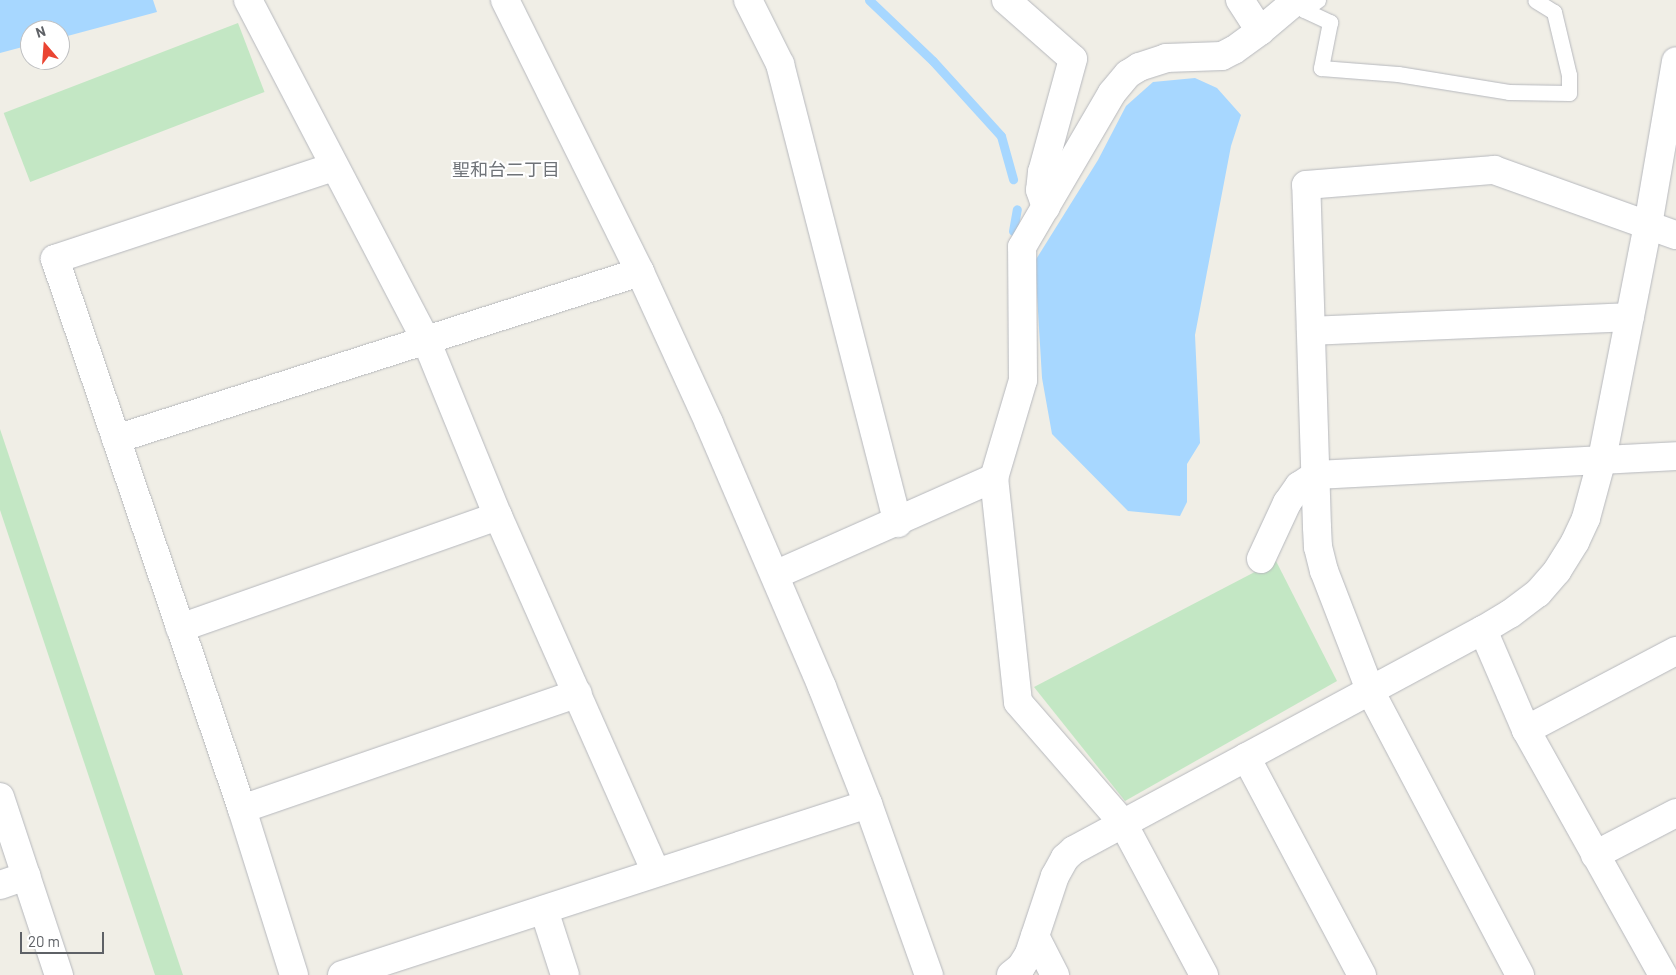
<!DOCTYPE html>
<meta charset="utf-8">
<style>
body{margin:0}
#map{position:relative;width:1676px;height:975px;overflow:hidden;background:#f0eee6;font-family:Barlow,"Noto Sans JP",sans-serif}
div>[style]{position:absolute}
.green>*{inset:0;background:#c3e7c4;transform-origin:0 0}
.water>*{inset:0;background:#a7d7ff}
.stream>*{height:9px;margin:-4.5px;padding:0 4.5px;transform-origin:4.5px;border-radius:4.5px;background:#a7d7ff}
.roads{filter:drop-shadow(0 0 1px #b6b8bd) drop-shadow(0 0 1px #b6b8bd)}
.lane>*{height:15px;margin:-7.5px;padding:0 7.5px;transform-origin:7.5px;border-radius:7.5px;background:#fff}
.street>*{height:28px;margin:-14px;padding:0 14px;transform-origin:14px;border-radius:14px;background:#fff}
.secondary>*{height:28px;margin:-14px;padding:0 14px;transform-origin:14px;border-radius:14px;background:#fff}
span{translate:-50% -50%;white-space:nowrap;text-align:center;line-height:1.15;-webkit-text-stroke:4px #fff;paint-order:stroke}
.neighbourhood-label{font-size:18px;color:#6f7378}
.north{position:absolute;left:20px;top:20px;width:50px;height:50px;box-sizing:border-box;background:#fff;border:1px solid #bfc0c2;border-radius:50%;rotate:342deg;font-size:14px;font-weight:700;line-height:20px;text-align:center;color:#5e6166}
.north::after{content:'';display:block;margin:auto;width:18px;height:22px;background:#ea4432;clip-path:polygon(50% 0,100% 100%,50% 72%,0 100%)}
.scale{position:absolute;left:20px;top:932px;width:84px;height:22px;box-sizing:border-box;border:2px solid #5e6166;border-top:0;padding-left:6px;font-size:15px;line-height:18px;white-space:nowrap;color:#5e6166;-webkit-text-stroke:4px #fff;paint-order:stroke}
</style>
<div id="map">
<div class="green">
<div style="left:238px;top:23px;width:74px;height:251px;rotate:69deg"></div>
<div style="clip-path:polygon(0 429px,183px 975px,155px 975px,0 510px)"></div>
<div style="clip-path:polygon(1276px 561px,1337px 681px,1125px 801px,1034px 687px)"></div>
</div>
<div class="water">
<div style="clip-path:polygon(0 0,153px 0,157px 12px,60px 38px,60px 30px,30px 30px,30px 45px,0 53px)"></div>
<div style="clip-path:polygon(1195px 78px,1217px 88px,1241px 115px,1231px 146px,1195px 335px,1200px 443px,1187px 464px,1187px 502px,1180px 516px,1128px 511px,1052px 434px,1042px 378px,1035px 261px,1098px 160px,1126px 106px,1153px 82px)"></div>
</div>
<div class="stream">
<div style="left:869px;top:0;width:88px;rotate:43.6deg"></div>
<div style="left:933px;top:61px;width:101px;rotate:47.8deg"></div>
<div style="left:1001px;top:136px;width:45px;rotate:74.4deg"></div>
<div style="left:1013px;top:231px;width:22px;rotate:-80deg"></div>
</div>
<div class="roads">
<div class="lane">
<div style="left:1318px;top:0;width:17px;rotate:144deg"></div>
<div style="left:1304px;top:10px;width:29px;rotate:25deg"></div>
<div style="left:1330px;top:22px;width:47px;rotate:101.1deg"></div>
<div style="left:1321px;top:68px;width:77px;rotate:4.5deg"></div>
<div style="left:1398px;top:74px;width:112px;rotate:9.2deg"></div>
<div style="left:1509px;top:92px;width:60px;rotate:1deg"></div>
<div style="left:1569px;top:93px;width:18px;rotate:-90deg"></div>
<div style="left:1569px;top:75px;width:65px;rotate:-103.4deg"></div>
<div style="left:1554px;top:12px;width:22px;rotate:-148deg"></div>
</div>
<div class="street">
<div style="left:248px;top:0;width:384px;rotate:62.4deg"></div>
<div style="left:426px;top:340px;width:190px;rotate:67.8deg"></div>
<div style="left:498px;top:516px;width:389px;rotate:66.1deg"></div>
<div style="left:748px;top:0;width:72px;rotate:63.4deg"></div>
<div style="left:780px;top:64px;width:474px;rotate:75.6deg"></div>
<div style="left:1006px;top:0;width:89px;rotate:41.4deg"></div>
<div style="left:1073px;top:59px;width:117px;rotate:105.3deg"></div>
<div style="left:1042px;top:172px;width:18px;rotate:96deg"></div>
<div style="left:1040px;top:190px;width:18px;rotate:71deg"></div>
<div style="left:1240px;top:0;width:37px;rotate:57deg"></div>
<div style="left:1260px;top:31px;width:48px;rotate:-40deg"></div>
<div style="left:1311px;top:331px;width:319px;rotate:-2.5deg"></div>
<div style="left:116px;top:439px;width:550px;rotate:-17.68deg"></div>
<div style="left:1261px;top:559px;width:62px;rotate:-65.1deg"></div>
<div style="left:1287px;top:503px;width:21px;rotate:-55deg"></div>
<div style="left:1299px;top:486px;width:20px;rotate:-33deg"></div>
<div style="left:1316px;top:475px;width:361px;rotate:-3deg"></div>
<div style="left:775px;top:575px;width:240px;rotate:-23.9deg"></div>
<div style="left:180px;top:628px;width:337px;rotate:-19.4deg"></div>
<div style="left:1483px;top:630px;width:109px;rotate:66.7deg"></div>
<div style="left:1526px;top:730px;width:281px;rotate:60.8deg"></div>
<div style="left:1526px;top:730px;width:170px;rotate:-27.8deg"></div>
<div style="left:1246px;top:757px;width:247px;rotate:62deg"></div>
<div style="left:0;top:797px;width:188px;rotate:71.7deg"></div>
<div style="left:242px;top:809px;width:355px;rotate:-19deg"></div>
<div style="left:1595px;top:855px;width:91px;rotate:-27.4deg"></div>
<div style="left:0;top:885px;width:28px;rotate:-19deg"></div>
<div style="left:544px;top:910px;width:68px;rotate:72.1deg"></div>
<div style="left:1035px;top:936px;width:44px;rotate:62.9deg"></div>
<div style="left:294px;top:975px;width:174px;rotate:-107.4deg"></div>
<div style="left:242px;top:809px;width:581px;rotate:-108.78deg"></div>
<div style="left:55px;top:259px;width:293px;rotate:-18.3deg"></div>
<div style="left:342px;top:975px;width:553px;rotate:-18.01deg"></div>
<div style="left:1204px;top:975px;width:172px;rotate:-118.1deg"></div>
<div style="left:1123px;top:823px;width:160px;rotate:-131deg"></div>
<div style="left:1018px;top:702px;width:225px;rotate:-96.1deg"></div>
<div style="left:994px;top:478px;width:102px;rotate:-73.5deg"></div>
<div style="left:1023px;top:380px;width:133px;rotate:-90.4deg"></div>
<div style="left:1022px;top:247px;width:178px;rotate:-59.7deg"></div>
<div style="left:1112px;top:93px;width:25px;rotate:-50deg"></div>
<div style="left:1128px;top:74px;width:13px;rotate:-32deg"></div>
<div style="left:1139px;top:67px;width:28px;rotate:-18deg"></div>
<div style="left:1166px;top:58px;width:56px;rotate:-2deg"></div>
<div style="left:1222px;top:56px;width:13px;rotate:-27deg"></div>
<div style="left:1234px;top:50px;width:32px;rotate:-36deg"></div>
<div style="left:1520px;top:975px;width:322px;rotate:-117.8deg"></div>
<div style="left:1370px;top:690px;width:128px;rotate:-111.1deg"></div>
<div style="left:1324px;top:571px;width:25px;rotate:-104deg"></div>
<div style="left:1318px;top:547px;width:20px;rotate:-93deg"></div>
<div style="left:1317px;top:527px;width:342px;rotate:-91.8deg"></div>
<div style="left:1306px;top:185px;width:189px;rotate:-4.6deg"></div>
<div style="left:1494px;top:170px;width:193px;rotate:19.7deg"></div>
</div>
<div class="secondary">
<div style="left:505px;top:0;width:304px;rotate:63.6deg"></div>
<div style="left:640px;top:272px;width:166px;rotate:65.4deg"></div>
<div style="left:709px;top:423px;width:287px;rotate:66.8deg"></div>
<div style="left:822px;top:687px;width:126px;rotate:68.5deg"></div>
<div style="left:868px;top:804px;width:182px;rotate:70.4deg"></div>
<div style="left:1011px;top:975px;width:13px;rotate:-39deg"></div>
<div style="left:1021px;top:967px;width:15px;rotate:-58deg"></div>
<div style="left:1029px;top:954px;width:82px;rotate:-71.6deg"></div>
<div style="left:1055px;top:876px;width:21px;rotate:-61deg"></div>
<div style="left:1065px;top:858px;width:12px;rotate:-42deg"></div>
<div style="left:1074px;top:850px;width:464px;rotate:-28.3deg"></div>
<div style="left:1483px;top:630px;width:31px;rotate:-31deg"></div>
<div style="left:1510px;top:614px;width:35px;rotate:-37deg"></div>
<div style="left:1538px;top:593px;width:29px;rotate:-49deg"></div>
<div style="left:1557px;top:571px;width:34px;rotate:-58deg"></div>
<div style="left:1575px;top:542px;width:26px;rotate:-65deg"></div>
<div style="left:1586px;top:518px;width:61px;rotate:-74.8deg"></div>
<div style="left:1602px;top:459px;width:238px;rotate:-78.9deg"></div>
<div style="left:1648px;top:225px;width:166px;rotate:-80.3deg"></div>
</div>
</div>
<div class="neighbourhood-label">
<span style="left:506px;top:169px">聖和台二丁目</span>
</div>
<div class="north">N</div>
<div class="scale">20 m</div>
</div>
